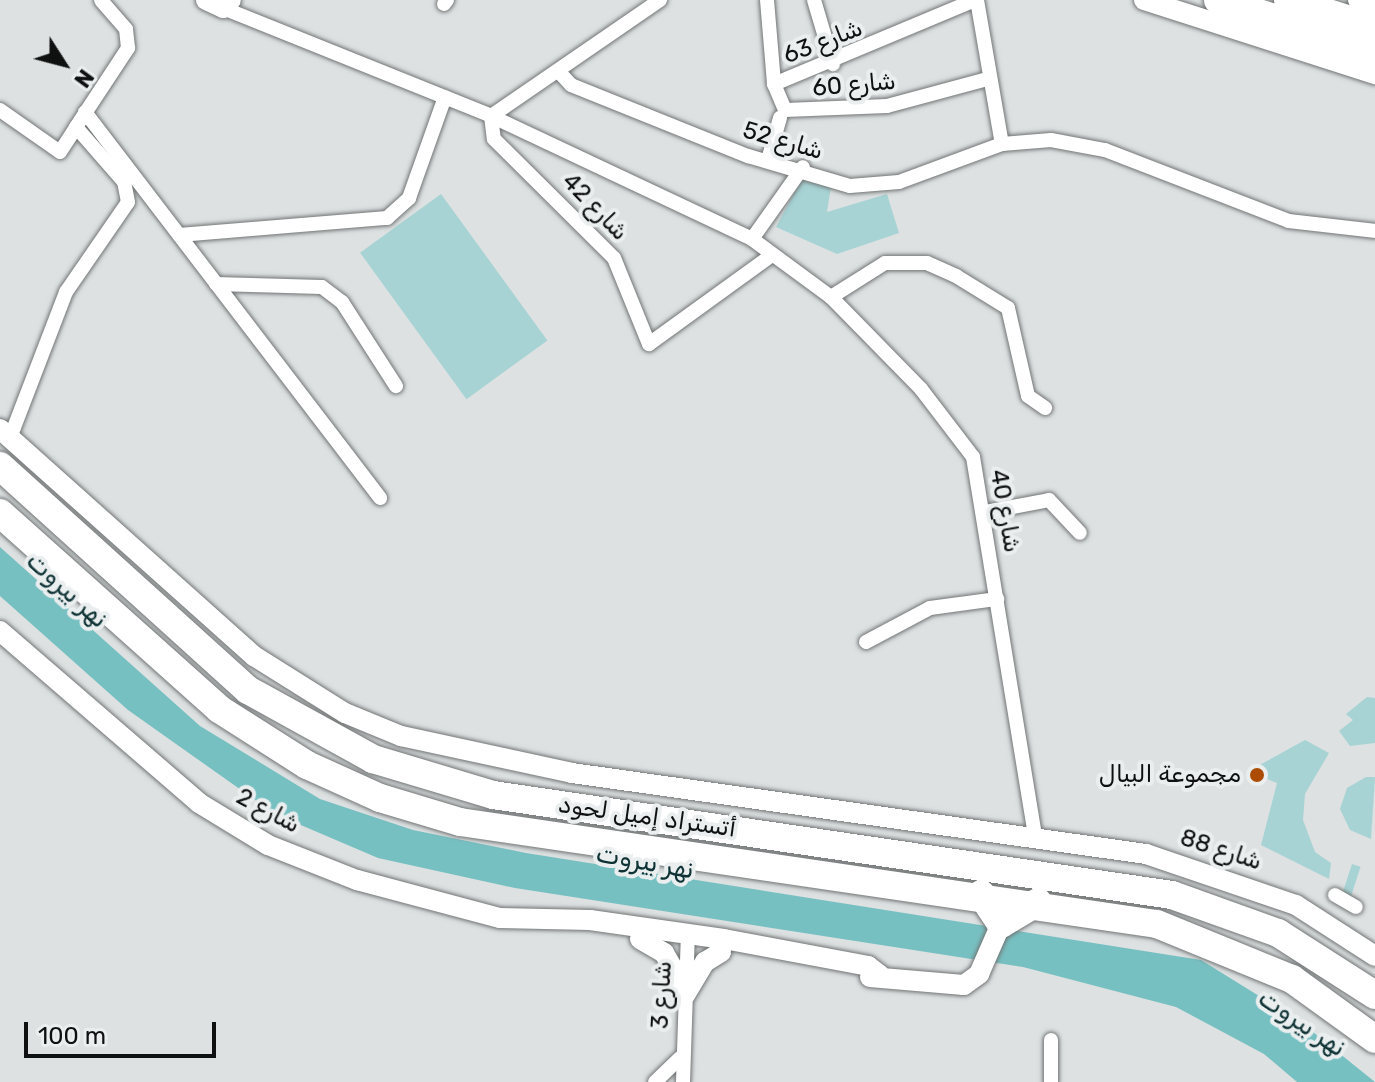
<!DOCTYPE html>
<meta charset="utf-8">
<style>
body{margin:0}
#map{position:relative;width:1375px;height:1082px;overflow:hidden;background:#dde1e1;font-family:Rubik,"Noto Naskh Arabic",sans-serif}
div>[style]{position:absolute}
.green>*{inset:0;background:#a7d3d5;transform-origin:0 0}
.water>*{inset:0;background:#77c0c2}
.roads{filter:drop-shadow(0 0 2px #727575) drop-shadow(0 0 2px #727575)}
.street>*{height:14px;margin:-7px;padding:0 7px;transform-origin:7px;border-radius:7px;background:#fff}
.secondary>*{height:20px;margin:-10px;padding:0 10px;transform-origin:10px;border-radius:10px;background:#fff}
.highway>*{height:28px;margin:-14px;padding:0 14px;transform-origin:14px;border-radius:14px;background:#fff}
.dots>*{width:22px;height:22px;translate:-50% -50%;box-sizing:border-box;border:4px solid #eaeeef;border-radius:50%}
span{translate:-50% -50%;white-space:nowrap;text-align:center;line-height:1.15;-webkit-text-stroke:8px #eaeeef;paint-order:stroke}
.street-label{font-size:24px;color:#0f1010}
.poi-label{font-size:24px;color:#0f1010}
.right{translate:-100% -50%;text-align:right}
.water-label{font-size:26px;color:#0f3335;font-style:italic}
.north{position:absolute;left:24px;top:24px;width:80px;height:80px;-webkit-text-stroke:6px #eaeeef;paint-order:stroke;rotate:126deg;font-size:22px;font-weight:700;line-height:32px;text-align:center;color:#0f1010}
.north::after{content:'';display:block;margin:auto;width:28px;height:36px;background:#0f1010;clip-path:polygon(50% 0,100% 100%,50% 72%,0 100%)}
.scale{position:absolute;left:24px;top:1022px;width:192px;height:36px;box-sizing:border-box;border:4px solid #0f1010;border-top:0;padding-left:10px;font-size:24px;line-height:28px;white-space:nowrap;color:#0f1010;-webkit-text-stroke:6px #eaeeef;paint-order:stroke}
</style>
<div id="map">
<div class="green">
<div style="clip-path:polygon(805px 173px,831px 187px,827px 212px,887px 194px,899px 233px,837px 254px,776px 227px)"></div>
<div style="left:441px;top:194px;width:181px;height:100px;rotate:54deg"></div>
<div style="clip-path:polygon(1367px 697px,1375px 698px,1375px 743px,1350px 746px,1339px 731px,1353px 720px,1346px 714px)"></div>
<div style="clip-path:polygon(1305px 740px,1329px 753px,1305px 794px,1303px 820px,1315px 852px,1331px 863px,1329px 879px,1261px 845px,1277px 783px,1254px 774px,1256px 767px)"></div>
<div style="clip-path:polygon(1366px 777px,1375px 777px,1371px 839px,1350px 830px,1340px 809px,1347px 788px)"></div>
<div style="left:1352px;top:864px;width:9px;height:32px;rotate:18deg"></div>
</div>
<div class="water">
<div style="clip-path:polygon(0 547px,200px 726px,320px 799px,413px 830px,526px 853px,1201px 960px,1298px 1020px,1375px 1082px,1297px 1082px,1264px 1054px,1176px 1007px,1023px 967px,515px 888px,378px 858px,275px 814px,128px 710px,0 596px)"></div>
</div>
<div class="roads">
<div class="street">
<div style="left:660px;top:0;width:205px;rotate:145.5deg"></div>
<div style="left:491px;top:116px;width:23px;rotate:83deg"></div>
<div style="left:494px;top:139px;width:169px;rotate:44.8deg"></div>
<div style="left:614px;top:258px;width:93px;rotate:67.9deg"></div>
<div style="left:649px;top:344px;width:152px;rotate:-35.9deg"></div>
<div style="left:767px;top:0;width:84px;rotate:85.2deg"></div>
<div style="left:774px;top:84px;width:28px;rotate:67deg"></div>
<div style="left:785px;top:110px;width:102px;rotate:-2.2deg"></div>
<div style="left:887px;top:106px;width:104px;rotate:-15.1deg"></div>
<div style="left:814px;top:0;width:67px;rotate:73.5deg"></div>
<div style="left:977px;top:0;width:146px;rotate:80.2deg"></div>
<div style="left:444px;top:4px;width:5px;rotate:-53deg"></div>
<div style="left:223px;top:8px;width:289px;rotate:21.9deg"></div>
<div style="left:491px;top:116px;width:289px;rotate:25.2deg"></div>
<div style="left:752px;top:239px;width:98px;rotate:36.3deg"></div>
<div style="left:831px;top:297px;width:129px;rotate:45.6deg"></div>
<div style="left:921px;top:389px;width:86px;rotate:52.6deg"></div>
<div style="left:973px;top:457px;width:382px;rotate:80.7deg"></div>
<div style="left:560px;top:73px;width:16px;rotate:47deg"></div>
<div style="left:571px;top:85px;width:191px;rotate:21.9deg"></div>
<div style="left:748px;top:156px;width:106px;rotate:16.4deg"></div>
<div style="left:850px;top:186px;width:49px;rotate:-4.7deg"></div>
<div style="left:899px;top:182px;width:110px;rotate:-20.3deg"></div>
<div style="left:1002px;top:144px;width:49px;rotate:-4.7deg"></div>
<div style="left:1051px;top:140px;width:55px;rotate:10.5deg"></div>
<div style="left:1105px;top:150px;width:197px;rotate:21.1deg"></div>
<div style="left:1289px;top:221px;width:87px;rotate:6.6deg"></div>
<div style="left:774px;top:84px;width:218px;rotate:-22.7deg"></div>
<div style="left:0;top:110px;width:73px;rotate:35deg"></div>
<div style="left:60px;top:152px;width:30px;rotate:-57deg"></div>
<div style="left:85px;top:112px;width:486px;rotate:52.6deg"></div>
<div style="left:768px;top:160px;width:44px;rotate:-74.1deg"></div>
<div style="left:179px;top:235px;width:209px;rotate:-4.7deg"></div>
<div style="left:387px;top:218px;width:30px;rotate:-42deg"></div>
<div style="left:409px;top:198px;width:107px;rotate:-70.4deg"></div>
<div style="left:752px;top:239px;width:88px;rotate:-54.7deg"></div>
<div style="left:216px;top:284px;width:106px;rotate:1.6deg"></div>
<div style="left:322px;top:287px;width:25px;rotate:37deg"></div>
<div style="left:342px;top:302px;width:100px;rotate:57.3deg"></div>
<div style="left:831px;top:297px;width:64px;rotate:-32.2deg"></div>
<div style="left:885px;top:263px;width:42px"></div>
<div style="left:927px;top:263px;width:32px;rotate:24deg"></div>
<div style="left:956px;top:276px;width:61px;rotate:31.6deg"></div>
<div style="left:1008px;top:308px;width:90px;rotate:77.2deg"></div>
<div style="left:1028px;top:396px;width:21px;rotate:35deg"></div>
<div style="left:10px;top:438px;width:156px;rotate:-69deg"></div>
<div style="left:66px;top:292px;width:109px;rotate:-55.4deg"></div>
<div style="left:128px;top:202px;width:20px;rotate:-101deg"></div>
<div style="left:124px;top:182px;width:73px;rotate:-131.1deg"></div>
<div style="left:76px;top:127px;width:95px;rotate:-56.6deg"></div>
<div style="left:128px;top:48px;width:19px;rotate:-96deg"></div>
<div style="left:126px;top:29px;width:38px;rotate:-131deg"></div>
<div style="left:986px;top:512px;width:64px;rotate:-10.8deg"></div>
<div style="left:1049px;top:500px;width:45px;rotate:46.8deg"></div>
<div style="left:866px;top:642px;width:72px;rotate:-28deg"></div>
<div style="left:930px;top:608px;width:68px;rotate:-7.7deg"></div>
<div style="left:1335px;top:895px;width:24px;rotate:30deg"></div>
<div style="left:655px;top:1082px;width:35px;rotate:-44deg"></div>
<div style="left:683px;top:1082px;width:148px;rotate:-88.1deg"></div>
<div style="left:1051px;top:1082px;width:42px;rotate:-90deg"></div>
</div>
<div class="secondary">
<div style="left:206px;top:0;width:19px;rotate:25deg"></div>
<div style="left:223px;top:8px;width:11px;rotate:-45deg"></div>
<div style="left:1144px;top:0;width:243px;rotate:17.8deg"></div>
<div style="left:1358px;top:0;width:18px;rotate:16deg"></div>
<div style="left:0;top:429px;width:341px;rotate:41.8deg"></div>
<div style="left:254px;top:656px;width:107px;rotate:32.1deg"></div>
<div style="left:345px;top:713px;width:61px;rotate:22.3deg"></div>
<div style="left:401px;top:736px;width:175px;rotate:12.2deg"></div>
<div style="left:572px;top:773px;width:580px;rotate:8.03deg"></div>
<div style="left:1146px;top:854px;width:158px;rotate:18.8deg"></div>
<div style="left:1296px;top:905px;width:94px;rotate:32.8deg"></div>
<div style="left:0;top:631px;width:263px;rotate:40.8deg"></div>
<div style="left:199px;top:803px;width:81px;rotate:31.3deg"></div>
<div style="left:268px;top:845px;width:96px;rotate:21.5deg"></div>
<div style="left:357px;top:880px;width:148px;rotate:14.9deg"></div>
<div style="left:500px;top:918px;width:90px;rotate:1.3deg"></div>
<div style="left:590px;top:920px;width:135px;rotate:8.1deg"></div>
<div style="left:724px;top:939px;width:147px;rotate:10.6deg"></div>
<div style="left:868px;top:966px;width:15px;rotate:37deg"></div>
<div style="left:640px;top:939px;width:28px;rotate:30deg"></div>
<div style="left:664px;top:953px;width:42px;rotate:59.7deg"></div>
<div style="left:870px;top:977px;width:94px;rotate:4.9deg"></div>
<div style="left:964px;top:985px;width:19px;rotate:-36deg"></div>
<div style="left:979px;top:974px;width:55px;rotate:-66.3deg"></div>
<div style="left:685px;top:995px;width:39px;rotate:-59deg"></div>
<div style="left:705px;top:962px;width:19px;rotate:-32deg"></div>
</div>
<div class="highway">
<div style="left:1218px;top:0;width:165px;rotate:17.7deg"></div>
<div style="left:1288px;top:0;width:91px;rotate:17.8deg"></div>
<div style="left:0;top:466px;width:334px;rotate:42.1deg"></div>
<div style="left:248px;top:690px;width:143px;rotate:28.9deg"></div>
<div style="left:373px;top:759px;width:125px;rotate:16.7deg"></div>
<div style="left:493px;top:795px;width:686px;rotate:8.38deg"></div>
<div style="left:1172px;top:895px;width:113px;rotate:19.7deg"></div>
<div style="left:1278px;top:933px;width:115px;rotate:32.6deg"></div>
<div style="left:0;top:513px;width:294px;rotate:41.8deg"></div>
<div style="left:219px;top:709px;width:104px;rotate:32.5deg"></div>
<div style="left:307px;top:765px;width:80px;rotate:24.3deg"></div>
<div style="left:380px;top:798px;width:84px;rotate:16.7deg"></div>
<div style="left:460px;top:822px;width:704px;rotate:8.33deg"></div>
<div style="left:1157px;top:924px;width:146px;rotate:22.2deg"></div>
<div style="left:1292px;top:979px;width:102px;rotate:35.9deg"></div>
<div style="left:981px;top:894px;width:36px;rotate:56deg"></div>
<div style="left:1001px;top:924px;width:43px;rotate:-30.7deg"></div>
</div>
</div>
<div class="dots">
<div style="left:1257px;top:775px;background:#ab4c00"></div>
</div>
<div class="street-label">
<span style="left:823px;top:42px;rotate:-21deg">شارع 63</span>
<span style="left:854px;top:85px;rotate:-5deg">شارع 60</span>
<span style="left:783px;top:141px;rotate:16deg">شارع 52</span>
<span style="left:595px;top:207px;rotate:46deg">شارع 42</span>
<span style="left:1005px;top:511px;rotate:80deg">شارع 40</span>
<span style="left:268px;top:811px;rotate:28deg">شارع 2</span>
<span style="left:647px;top:817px;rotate:8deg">أتستراد إميل لحود</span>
<span style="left:1221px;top:850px;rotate:18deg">شارع 88</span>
<span style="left:662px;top:995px;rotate:-87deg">شارع 3</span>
</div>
<div class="poi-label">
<span class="right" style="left:1241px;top:775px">مجموعة البيال</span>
</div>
<div class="water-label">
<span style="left:67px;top:590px;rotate:42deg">نهر بيروت</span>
<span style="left:645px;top:862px;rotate:10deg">نهر بيروت</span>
<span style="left:1302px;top:1023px;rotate:34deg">نهر بيروت</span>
</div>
<div class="north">N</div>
<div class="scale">100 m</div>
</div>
